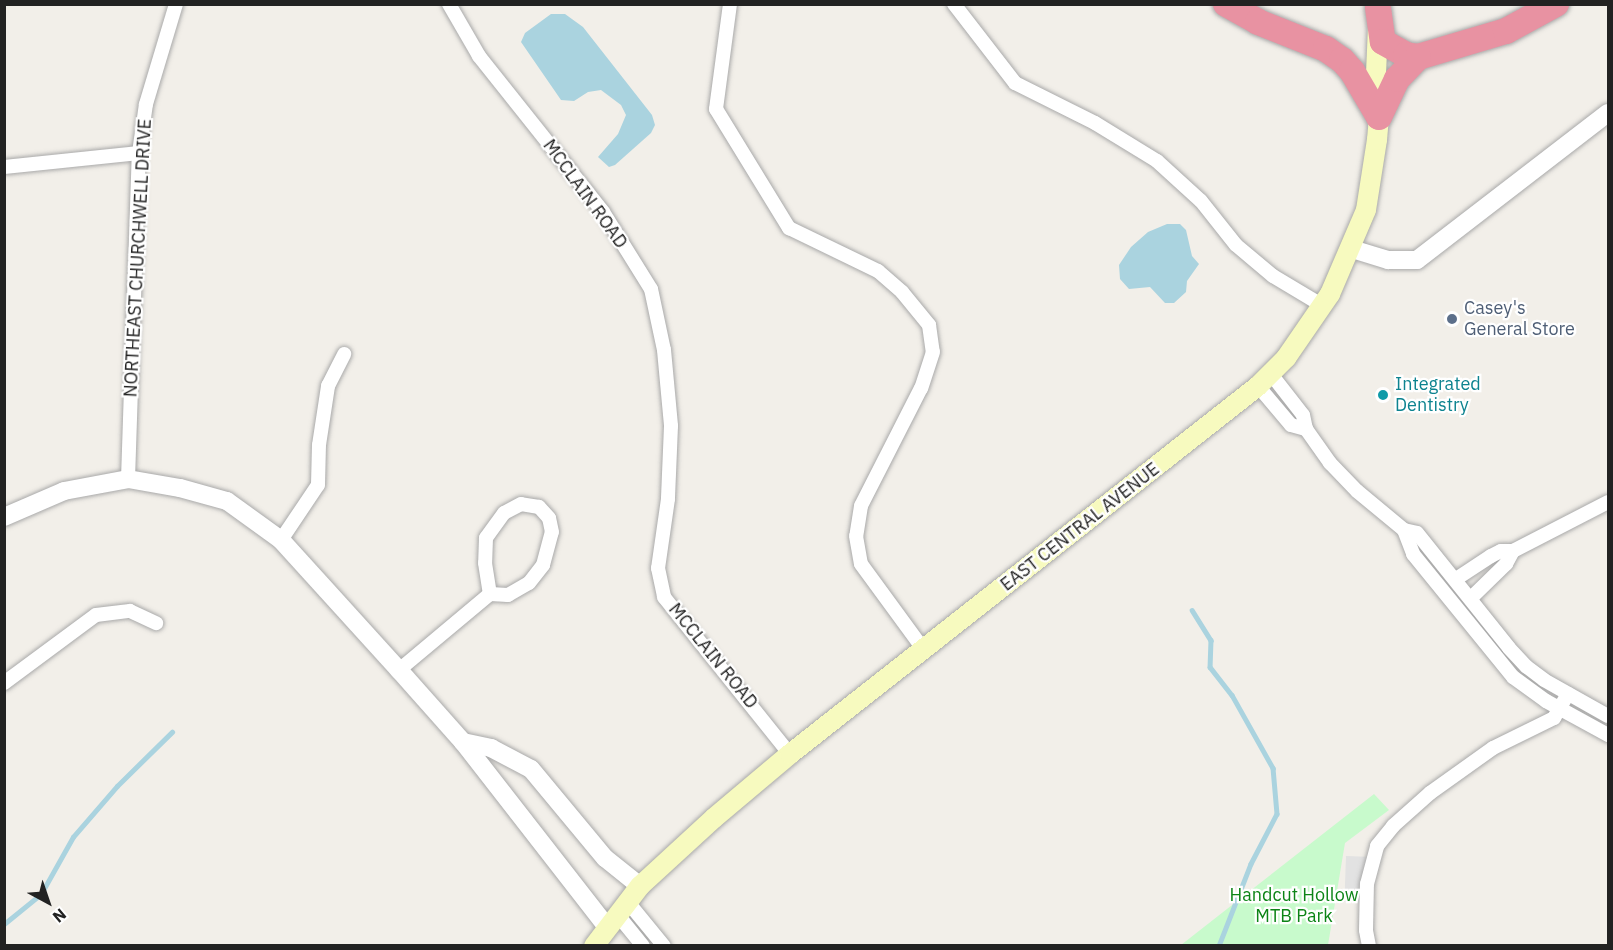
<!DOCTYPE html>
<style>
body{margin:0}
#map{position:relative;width:1613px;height:950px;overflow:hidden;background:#f2efe9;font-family:"IBM Plex Sans",sans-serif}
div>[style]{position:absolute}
.park>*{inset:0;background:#c8facc}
.parking>*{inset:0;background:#e2e2e2;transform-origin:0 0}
.water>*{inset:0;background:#aad3df}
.stream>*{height:4.5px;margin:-2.25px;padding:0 2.25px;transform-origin:2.25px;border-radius:2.25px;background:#aad3df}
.roads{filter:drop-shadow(0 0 2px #a9a9a9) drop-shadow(0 0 2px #a9a9a9)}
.minor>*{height:14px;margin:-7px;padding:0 7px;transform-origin:7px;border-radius:7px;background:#fff}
.tertiary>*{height:18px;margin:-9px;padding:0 9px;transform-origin:9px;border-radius:9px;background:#fff}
.secondary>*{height:20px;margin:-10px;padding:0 10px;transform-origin:10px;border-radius:10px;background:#f7fabf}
.motorway>*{height:26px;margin:-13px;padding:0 13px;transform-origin:13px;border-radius:13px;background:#e892a2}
.dots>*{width:16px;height:16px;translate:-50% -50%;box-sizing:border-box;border:3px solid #fff;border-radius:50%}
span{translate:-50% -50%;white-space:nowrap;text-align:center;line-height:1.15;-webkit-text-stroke:4.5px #fff;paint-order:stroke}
.street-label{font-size:18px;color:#222}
.service-label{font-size:18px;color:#4e5e75}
.left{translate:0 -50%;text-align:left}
.culture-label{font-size:18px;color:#0d838f}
.park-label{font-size:18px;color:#0c8416}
.frame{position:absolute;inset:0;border:6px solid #222;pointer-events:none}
.north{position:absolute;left:18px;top:872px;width:60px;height:60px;-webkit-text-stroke:4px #fff;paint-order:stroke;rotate:140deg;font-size:16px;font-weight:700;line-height:24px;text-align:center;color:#222}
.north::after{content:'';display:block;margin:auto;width:21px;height:27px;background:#222;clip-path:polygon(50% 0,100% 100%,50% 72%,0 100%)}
</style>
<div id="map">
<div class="park">
<div style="clip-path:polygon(1374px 794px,1389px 810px,1345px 843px,1328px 945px,1181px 945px)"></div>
</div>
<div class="parking">
<div style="left:1346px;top:856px;width:28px;height:46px;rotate:2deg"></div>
</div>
<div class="water">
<div style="clip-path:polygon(551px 14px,565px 14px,583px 27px,652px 115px,655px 125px,651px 133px,615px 165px,609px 167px,598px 157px,618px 134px,626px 115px,621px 105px,601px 90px,588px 92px,574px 101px,561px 100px,521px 42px,525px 33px)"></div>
<div style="clip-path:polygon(1167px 224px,1180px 224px,1186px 230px,1192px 256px,1199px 264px,1187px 281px,1186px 292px,1174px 303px,1165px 303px,1150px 287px,1129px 289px,1120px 279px,1119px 265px,1131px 247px,1148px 232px)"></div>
</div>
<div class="stream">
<div style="left:1192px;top:610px;width:36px;rotate:58deg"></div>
<div style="left:1211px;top:640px;width:27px;rotate:92deg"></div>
<div style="left:1210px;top:667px;width:36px;rotate:52deg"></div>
<div style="left:1232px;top:695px;width:84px;rotate:60.7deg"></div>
<div style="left:1273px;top:768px;width:46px;rotate:85deg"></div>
<div style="left:1277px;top:814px;width:56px;rotate:117.5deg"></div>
<div style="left:1251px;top:864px;width:88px;rotate:111.3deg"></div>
<div style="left:4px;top:924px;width:48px;rotate:-39deg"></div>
<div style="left:41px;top:894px;width:65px;rotate:-60.7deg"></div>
<div style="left:73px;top:837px;width:67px;rotate:-49.2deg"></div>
<div style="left:117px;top:786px;width:77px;rotate:-44.5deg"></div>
</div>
<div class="roads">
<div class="minor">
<div style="left:449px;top:4px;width:60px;rotate:60deg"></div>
<div style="left:479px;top:56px;width:199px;rotate:51.5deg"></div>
<div style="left:603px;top:212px;width:91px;rotate:58.1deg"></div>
<div style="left:651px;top:289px;width:62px;rotate:78deg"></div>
<div style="left:664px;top:350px;width:76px;rotate:84.7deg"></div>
<div style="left:671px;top:426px;width:73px;rotate:92.4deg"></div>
<div style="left:668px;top:499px;width:70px;rotate:98.2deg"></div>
<div style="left:658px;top:568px;width:30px;rotate:78deg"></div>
<div style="left:664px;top:597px;width:201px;rotate:51.3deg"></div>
<div style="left:730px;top:4px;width:106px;rotate:97.6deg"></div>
<div style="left:716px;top:109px;width:140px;rotate:58.5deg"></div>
<div style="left:789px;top:228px;width:99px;rotate:25.8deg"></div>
<div style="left:878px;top:271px;width:32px;rotate:41deg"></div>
<div style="left:902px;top:292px;width:43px;rotate:50.7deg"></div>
<div style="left:929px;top:325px;width:27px;rotate:82deg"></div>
<div style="left:933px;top:352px;width:38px;rotate:108deg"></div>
<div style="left:921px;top:388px;width:132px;rotate:117deg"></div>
<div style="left:861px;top:506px;width:30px;rotate:99deg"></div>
<div style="left:856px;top:536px;width:28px;rotate:80deg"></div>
<div style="left:861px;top:564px;width:107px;rotate:53.8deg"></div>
<div style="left:954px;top:4px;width:100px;rotate:52.3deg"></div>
<div style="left:1015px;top:83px;width:89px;rotate:26.6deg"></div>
<div style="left:1095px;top:123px;width:73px;rotate:31.5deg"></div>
<div style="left:1157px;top:161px;width:59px;rotate:42.3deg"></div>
<div style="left:1201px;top:201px;width:56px;rotate:51.5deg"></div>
<div style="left:1236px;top:245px;width:48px;rotate:40deg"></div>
<div style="left:1273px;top:276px;width:58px;rotate:31deg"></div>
<div style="left:4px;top:167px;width:136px;rotate:-5.9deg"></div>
<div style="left:1271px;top:374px;width:52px;rotate:52deg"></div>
<div style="left:1303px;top:415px;width:14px;rotate:78deg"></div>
<div style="left:1306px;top:429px;width:42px;rotate:54.8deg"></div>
<div style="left:1330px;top:463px;width:39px;rotate:46deg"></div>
<div style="left:1357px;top:491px;width:61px;rotate:39.7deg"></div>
<div style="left:1404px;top:530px;width:13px;rotate:13deg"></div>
<div style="left:1417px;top:533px;width:147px;rotate:51.3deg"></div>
<div style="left:1509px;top:648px;width:26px;rotate:47deg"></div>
<div style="left:1527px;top:667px;width:21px;rotate:37deg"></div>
<div style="left:1544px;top:680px;width:73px;rotate:29.4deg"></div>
<div style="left:1258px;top:386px;width:51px;rotate:49.8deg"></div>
<div style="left:1291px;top:425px;width:16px;rotate:15deg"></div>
<div style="left:128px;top:479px;width:326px;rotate:-88.1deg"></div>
<div style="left:139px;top:153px;width:49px;rotate:-81.9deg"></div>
<div style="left:146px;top:104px;width:104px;rotate:-73.3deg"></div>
<div style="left:1404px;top:530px;width:26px;rotate:69deg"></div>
<div style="left:1413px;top:554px;width:159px;rotate:50.9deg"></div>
<div style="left:1513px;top:677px;width:41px;rotate:36deg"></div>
<div style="left:1546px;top:701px;width:71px;rotate:28.7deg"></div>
<div style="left:281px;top:540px;width:66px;rotate:-56.1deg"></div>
<div style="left:318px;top:485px;width:40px;rotate:-88.6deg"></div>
<div style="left:319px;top:445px;width:60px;rotate:-81.3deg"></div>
<div style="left:328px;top:386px;width:36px;rotate:-63deg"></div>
<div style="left:1456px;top:579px;width:42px;rotate:-33.3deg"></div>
<div style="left:1491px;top:556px;width:11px;rotate:-27deg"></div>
<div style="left:1501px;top:551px;width:12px"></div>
<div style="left:1471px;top:598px;width:49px;rotate:-44.2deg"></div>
<div style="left:1506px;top:564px;width:15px;rotate:-62deg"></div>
<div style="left:1513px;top:551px;width:107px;rotate:-27.3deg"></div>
<div style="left:399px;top:670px;width:119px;rotate:-39.9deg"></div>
<div style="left:490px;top:594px;width:18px;rotate:3deg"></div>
<div style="left:508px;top:595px;width:24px;rotate:-30deg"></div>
<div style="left:529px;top:583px;width:23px;rotate:-52deg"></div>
<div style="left:543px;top:565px;width:34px;rotate:-75deg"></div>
<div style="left:552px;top:532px;width:14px;rotate:-102deg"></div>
<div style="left:549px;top:518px;width:15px;rotate:-132deg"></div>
<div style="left:539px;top:507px;width:18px;rotate:-171deg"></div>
<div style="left:521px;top:504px;width:19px;rotate:152deg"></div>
<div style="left:504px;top:513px;width:31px;rotate:126deg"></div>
<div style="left:486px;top:538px;width:25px;rotate:92deg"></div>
<div style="left:485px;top:563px;width:31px;rotate:81deg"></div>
<div style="left:4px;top:683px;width:114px;rotate:-36.5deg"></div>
<div style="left:96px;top:615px;width:34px;rotate:-7deg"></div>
<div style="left:130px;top:611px;width:29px;rotate:25deg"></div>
<div style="left:627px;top:901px;width:58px;rotate:50.6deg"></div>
<div style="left:617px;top:914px;width:41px;rotate:50.9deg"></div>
<div style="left:1369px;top:946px;width:16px;rotate:-101deg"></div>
<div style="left:1366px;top:930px;width:46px;rotate:-88.8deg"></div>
<div style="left:1367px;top:884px;width:39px;rotate:-75deg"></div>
<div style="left:1377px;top:846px;width:26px;rotate:-51deg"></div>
<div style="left:1393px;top:826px;width:50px;rotate:-41.7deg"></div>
<div style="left:1430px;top:793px;width:77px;rotate:-35.5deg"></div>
<div style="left:1493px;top:748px;width:68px;rotate:-26.2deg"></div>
<div style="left:1554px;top:718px;width:28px;rotate:-60deg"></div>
</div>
<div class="tertiary">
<div style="left:1352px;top:249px;width:38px;rotate:17deg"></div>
<div style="left:1388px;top:260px;width:29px"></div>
<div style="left:1417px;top:260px;width:241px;rotate:-37.6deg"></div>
<div style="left:4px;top:517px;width:65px;rotate:-23.4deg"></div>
<div style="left:64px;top:491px;width:65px;rotate:-10.6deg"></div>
<div style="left:128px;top:479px;width:53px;rotate:9.8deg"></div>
<div style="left:180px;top:488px;width:49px;rotate:15.5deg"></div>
<div style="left:227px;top:501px;width:67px;rotate:35.8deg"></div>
<div style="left:281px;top:540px;width:176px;rotate:47.8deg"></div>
<div style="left:399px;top:670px;width:96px;rotate:48.4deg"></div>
<div style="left:463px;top:742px;width:234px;rotate:52.1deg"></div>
<div style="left:463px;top:742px;width:29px;rotate:12deg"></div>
<div style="left:491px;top:748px;width:45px;rotate:27.7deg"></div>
<div style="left:531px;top:769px;width:116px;rotate:50.3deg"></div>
<div style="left:605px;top:858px;width:45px;rotate:38.7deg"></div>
</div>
<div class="secondary">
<div style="left:594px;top:946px;width:76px;rotate:-52.5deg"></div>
<div style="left:640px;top:886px;width:100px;rotate:-42.6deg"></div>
<div style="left:714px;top:818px;width:99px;rotate:-40.1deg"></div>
<div style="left:790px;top:754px;width:595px;rotate:-38.18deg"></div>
<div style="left:1258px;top:386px;width:40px;rotate:-45deg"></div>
<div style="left:1286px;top:358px;width:78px;rotate:-55.5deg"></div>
<div style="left:1330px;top:294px;width:91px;rotate:-66.8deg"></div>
<div style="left:1366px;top:210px;width:71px;rotate:-81.1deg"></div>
<div style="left:1377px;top:140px;width:23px;rotate:-85deg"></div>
<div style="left:1379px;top:117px;width:19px;rotate:-102deg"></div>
<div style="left:1375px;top:98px;width:71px;rotate:-87.6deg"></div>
</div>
<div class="motorway">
<div style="left:1226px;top:4px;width:37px;rotate:29deg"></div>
<div style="left:1258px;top:22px;width:73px;rotate:21.7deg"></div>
<div style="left:1326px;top:49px;width:19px;rotate:35deg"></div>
<div style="left:1342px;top:60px;width:15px;rotate:48deg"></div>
<div style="left:1352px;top:71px;width:53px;rotate:59.6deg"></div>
<div style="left:1378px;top:8px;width:34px;rotate:82deg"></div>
<div style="left:1383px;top:42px;width:26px;rotate:29deg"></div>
<div style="left:1406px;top:55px;width:12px;rotate:9deg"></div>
<div style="left:1418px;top:57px;width:92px;rotate:-16.5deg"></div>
<div style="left:1506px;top:31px;width:57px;rotate:-28.4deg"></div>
<div style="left:1379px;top:117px;width:42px;rotate:-64.7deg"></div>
<div style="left:1397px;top:79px;width:30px;rotate:-46deg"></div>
</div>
</div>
<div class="dots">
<div style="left:1452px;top:319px;background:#5c6f8a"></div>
<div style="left:1383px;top:395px;background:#0f9aa8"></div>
</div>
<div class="street-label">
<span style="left:585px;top:194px;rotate:54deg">MCCLAIN ROAD</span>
<span style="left:138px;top:258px;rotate:-87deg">NORTHEAST CHURCHWELL DRIVE</span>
<span style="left:1080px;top:527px;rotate:-38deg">EAST CENTRAL AVENUE</span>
<span style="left:713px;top:656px;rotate:51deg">MCCLAIN ROAD</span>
</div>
<div class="service-label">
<span class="left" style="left:1464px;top:319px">Casey's<br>General Store</span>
</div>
<div class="culture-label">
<span class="left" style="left:1395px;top:395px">Integrated<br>Dentistry</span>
</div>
<div class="park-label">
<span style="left:1294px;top:906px">Handcut Hollow<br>MTB Park</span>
</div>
<div class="frame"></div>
<div class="north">N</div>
</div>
